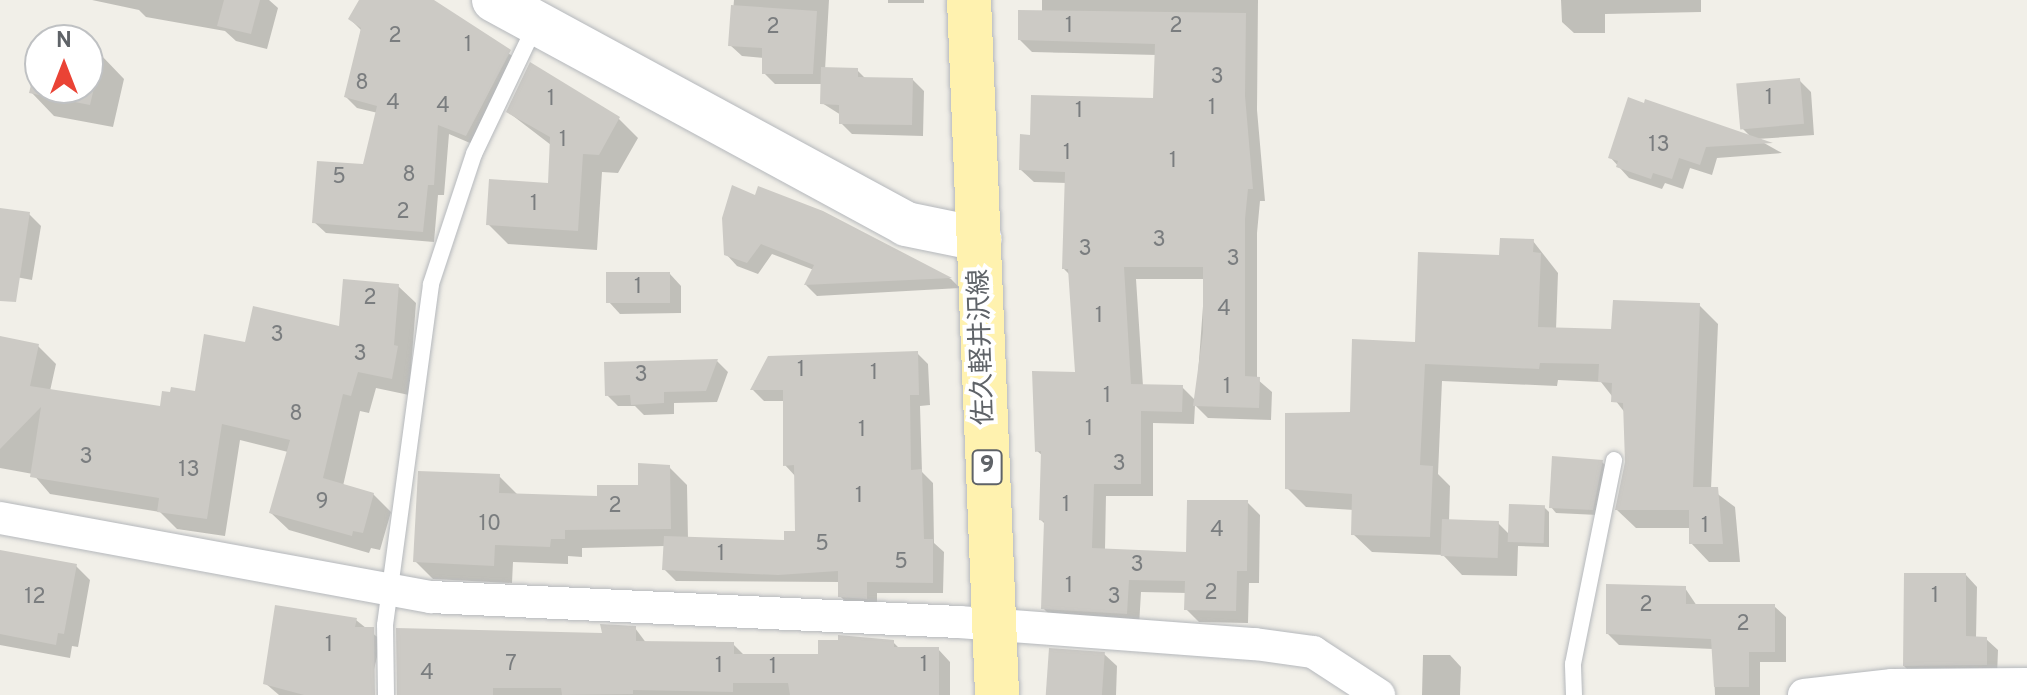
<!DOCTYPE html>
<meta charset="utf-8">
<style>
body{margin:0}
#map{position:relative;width:2027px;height:695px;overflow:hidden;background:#f1efe8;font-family:Overpass,"Noto Sans JP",sans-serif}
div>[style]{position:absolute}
.shadow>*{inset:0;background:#0003;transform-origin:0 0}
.building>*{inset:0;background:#cccac5;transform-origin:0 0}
.roads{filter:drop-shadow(0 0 2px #b5b8bc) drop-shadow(0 0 2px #b5b8bc)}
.lane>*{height:16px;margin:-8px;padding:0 8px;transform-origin:8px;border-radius:8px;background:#fff}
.street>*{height:32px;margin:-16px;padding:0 16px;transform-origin:16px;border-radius:16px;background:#fff}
.secondary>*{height:44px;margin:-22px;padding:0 22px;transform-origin:22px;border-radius:22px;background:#fff}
.primary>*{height:44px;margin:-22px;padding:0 22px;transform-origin:22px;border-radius:22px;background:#fff2af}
span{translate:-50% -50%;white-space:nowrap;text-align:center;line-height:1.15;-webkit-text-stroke:8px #fff;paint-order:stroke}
.number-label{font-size:22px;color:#7a7d7f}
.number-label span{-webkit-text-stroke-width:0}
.shield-label span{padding:2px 6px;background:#fff;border:2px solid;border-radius:6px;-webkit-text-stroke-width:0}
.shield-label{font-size:24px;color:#5f6368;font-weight:700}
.street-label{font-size:26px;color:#5f6368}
.north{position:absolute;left:24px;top:24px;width:80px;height:80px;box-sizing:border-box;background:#fff;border:2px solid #bfc1c3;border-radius:50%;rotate:0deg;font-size:22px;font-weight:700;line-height:32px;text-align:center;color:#5f6368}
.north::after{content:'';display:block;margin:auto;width:28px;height:36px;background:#ea4335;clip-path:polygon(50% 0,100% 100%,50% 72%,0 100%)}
</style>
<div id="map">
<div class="shadow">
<div style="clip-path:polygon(92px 0,269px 0,278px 8px,267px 49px,236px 41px,225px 31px,146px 17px,139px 10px)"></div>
<div style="clip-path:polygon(362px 0,432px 0,521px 62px,477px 146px,449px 134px,444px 195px,438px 195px,434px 242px,326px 233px,314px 222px,365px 166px,378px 113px,357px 108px,346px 97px,361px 30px,350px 19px)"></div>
<div style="clip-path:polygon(734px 0,829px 0,825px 70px,857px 70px,866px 79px,913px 80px,924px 91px,923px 136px,852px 134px,841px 123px,841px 115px,822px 103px,822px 84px,775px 84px,764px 73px,764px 58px,742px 56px,730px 45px)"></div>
<div style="left:888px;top:0;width:36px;height:3px"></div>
<div style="clip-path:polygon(evenodd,1042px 0,1258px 0,1257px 110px,1265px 201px,1260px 201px,1257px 233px,1257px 379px,1272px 392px,1271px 420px,1208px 418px,1195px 405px,1194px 424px,1153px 423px,1153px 496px,1106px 496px,1105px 550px,1188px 554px,1247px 502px,1260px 515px,1259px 583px,1249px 583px,1248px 623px,1199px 622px,1186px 609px,1187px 593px,1141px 592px,1139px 626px,1056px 621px,1043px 608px,1046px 525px,1041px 520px,1043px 456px,1037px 451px,1077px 374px,1071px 276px,1064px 269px,1067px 183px,1034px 182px,1021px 170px,1032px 137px,1155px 100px,1157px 55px,1032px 52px,1020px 40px,1042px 13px,1042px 0,1136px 279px,1205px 279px,1196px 401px,1182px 387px,1143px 386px,1136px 279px)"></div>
<div style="clip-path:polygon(1561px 0,1701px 0,1701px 12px,1605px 14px,1605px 33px,1574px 33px,1562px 22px)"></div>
<div style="clip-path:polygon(88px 52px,101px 55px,124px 79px,113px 127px,54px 116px,31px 92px,40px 56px,40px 88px,88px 88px)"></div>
<div style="clip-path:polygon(1799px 80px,1811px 92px,1814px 135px,1757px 139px,1782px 153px,1717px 158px,1712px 175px,1690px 168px,1683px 189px,1665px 183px,1662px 189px,1629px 178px,1610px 157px,1750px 136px,1741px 127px)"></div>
<div style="clip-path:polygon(508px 112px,619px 119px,638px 138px,618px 173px,602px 172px,597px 250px,508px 244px,488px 224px,549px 186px,551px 145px)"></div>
<div style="clip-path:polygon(0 212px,29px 214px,41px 226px,32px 280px,0 274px)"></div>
<div style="clip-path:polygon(822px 212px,951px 279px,960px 288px,817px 296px,806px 285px,814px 270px,772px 254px,758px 274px,737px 266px,726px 254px)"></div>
<div style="clip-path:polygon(1533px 241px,1558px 273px,1556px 330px,1613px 331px,1699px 305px,1718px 324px,1711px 489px,1735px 507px,1740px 562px,1709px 562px,1691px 543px,1691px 528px,1636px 528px,1617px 510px,1627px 462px,1626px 414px,1601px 382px,1558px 380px,1557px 386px,1442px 381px,1438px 474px,1450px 486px,1449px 521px,1498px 523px,1511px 536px,1544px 507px,1549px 512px,1549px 547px,1518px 546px,1517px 576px,1462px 575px,1443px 555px,1372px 552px,1353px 534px,1354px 510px,1306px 507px,1287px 488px,1501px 257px)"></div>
<div style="clip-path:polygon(670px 274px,681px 286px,681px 313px,620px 314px,609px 302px)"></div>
<div style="clip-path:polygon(398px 286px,416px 303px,409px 395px,376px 388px,369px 413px,360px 411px,343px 486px,373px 494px,391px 512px,380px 550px,371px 548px,369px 553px,289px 530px,271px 513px,288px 452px,240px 440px,225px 536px,177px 529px,160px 512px,50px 494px,33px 474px,0 468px,0 338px,38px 346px,56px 364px,50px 391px,161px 409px,196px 393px,247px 345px,341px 328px)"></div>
<div style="clip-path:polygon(917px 353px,928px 364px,930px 405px,920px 406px,922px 472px,933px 483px,934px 543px,944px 552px,943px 593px,877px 593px,877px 609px,852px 608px,840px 596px,840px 582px,676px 581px,664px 569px,665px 546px,582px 548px,582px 557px,568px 556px,568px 564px,513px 562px,512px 583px,433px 579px,415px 561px,499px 476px,518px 495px,599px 498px,640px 487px,669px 467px,687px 485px,688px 539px,786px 542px,797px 533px,796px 477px,785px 465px,785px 401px,764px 401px,753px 390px,769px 358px)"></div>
<div style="clip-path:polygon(717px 361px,728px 372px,717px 402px,674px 403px,674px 414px,644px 415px,635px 406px,618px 406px,607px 395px,606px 364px)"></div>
<div style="clip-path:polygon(1602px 462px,1607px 467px,1598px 515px,1556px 513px,1551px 507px)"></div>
<div style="clip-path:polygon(0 552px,76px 566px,90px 580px,78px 647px,72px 646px,70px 658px,0 645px)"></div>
<div style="clip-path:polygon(1966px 575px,1977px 587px,1976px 638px,1986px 639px,1998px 650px,1997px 676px,1914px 676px,1903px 665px)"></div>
<div style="clip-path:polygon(1685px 588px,1697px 606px,1774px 606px,1786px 617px,1786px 662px,1760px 662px,1760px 695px,1715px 695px,1713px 649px,1619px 645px,1608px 634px)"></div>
<div style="clip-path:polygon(356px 620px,381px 640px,368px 695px,279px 695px,265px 683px)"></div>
<div style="clip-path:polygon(635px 628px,647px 644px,733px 644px,745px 656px,820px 656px,893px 642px,900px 649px,938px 649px,950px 662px,950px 695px,399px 695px)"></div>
<div style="clip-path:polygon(1104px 654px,1117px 666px,1116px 695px,1052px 695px)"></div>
<div style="clip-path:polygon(1423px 655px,1450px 655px,1461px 667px,1460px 695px,1422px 695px)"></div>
</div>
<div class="building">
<div style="clip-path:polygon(224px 0,260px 0,251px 34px,217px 26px)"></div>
<div style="clip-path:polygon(359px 0,434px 0,511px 50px,466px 136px,438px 125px,434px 185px,428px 185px,423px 232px,312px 223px,317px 161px,363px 164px,377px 106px,344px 97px,361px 28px,348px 19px)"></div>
<div style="clip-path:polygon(731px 5px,817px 11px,813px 74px,762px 74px,762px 48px,728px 46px)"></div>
<div style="clip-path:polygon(1018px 10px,1246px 13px,1245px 96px,1253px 189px,1248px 189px,1245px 219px,1245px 376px,1260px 377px,1259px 408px,1193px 406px,1203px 332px,1203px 267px,1124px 267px,1131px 384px,1183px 385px,1182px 412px,1141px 411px,1141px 484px,1094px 484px,1092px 548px,1186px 552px,1187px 500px,1248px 500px,1247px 571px,1237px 571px,1236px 611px,1184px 610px,1185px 581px,1129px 580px,1127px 614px,1041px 609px,1044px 521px,1039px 520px,1041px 451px,1035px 452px,1032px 371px,1075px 372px,1068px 269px,1062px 269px,1065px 172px,1019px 170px,1020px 134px,1030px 135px,1031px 95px,1153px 98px,1155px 44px,1018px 40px)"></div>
<div style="clip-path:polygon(40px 48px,40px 88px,88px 88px,88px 50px,102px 54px,90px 105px,29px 93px)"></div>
<div style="clip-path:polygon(530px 62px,620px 117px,599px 155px,583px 154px,578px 231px,486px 225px,489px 179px,548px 183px,550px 137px,506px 112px)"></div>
<div style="clip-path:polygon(821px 67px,858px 68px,858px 77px,913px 78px,912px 125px,839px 124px,839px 105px,820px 104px)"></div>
<div style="left:1800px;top:78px;width:46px;height:64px;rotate:85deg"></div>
<div style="clip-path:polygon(1628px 97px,1644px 103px,1645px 99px,1773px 143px,1706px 147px,1700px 165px,1679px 158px,1672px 179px,1653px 173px,1651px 179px,1616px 167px,1618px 161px,1608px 158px)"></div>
<div style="clip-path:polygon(732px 185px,755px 195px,758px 186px,823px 211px,952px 278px,804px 285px,814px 265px,761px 244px,747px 263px,724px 255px,722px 218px)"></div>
<div style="clip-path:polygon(0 208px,30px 212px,16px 302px,0 301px)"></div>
<div style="clip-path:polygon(1500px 238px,1534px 239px,1533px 252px,1541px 253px,1538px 327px,1611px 329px,1613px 300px,1700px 303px,1693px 487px,1718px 487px,1723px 544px,1689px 544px,1689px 510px,1615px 510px,1625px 462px,1623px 403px,1611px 402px,1612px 383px,1598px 382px,1599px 364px,1540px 363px,1539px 369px,1425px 364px,1420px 465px,1433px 466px,1430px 537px,1351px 535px,1352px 494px,1285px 489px,1285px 413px,1350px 412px,1352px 339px,1415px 342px,1418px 252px,1499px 255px)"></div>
<div style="left:670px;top:272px;width:31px;height:64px;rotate:90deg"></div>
<div style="clip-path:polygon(343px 279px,399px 284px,394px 345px,398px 346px,392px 379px,358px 372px,351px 396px,343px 394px,323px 478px,374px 493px,363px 533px,353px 531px,352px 536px,269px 513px,290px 440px,222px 424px,207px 519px,157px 512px,159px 498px,30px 477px,41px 407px,0 449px,0 336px,39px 344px,30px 386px,160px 406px,162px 391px,170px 392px,171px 387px,195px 391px,204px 334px,245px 342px,253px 306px,339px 326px)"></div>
<div style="clip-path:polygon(918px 351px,919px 395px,910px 395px,911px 470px,922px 469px,924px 539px,933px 539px,933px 583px,867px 582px,867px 599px,838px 597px,838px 571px,778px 575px,662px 570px,664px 536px,784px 540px,784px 531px,795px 531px,794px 465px,783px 466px,783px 390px,750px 390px,768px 356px)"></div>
<div style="clip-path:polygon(718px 359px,706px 391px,664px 392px,664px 403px,631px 405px,630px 395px,605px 396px,604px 362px)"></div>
<div style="clip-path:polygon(1552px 456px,1603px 460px,1593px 510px,1549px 508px)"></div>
<div style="clip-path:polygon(638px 463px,670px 465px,671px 529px,565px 530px,565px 539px,551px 539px,550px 547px,495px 545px,494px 566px,413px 562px,418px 471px,500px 474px,499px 493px,597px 496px,597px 485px,638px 485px)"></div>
<div style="left:1509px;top:504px;width:36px;height:38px;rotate:2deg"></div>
<div style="left:1442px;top:519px;width:57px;height:37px;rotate:2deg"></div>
<div style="clip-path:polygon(0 550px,77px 564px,64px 634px,58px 633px,56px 645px,0 634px)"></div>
<div style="clip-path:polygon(1904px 573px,1966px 573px,1966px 636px,1987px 637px,1987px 665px,1903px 666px)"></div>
<div style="clip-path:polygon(1606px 584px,1686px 586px,1686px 604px,1775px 604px,1775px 652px,1749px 652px,1749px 687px,1714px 687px,1711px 639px,1606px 634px)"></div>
<div style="clip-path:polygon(275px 605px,357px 618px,355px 627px,374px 627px,375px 695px,304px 695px,263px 684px)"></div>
<div style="clip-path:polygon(600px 624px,636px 626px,636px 641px,734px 642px,734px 654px,818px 654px,818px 640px,838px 640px,838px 635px,894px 640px,894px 647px,939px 647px,939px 695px,790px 695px,788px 683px,733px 683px,733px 692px,633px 690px,633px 694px,562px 695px,561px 688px,493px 688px,493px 695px,397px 695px,396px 628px,602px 633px)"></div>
<div style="left:1049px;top:648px;width:56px;height:47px;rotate:4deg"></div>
</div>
<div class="roads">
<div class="lane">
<div style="left:386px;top:695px;width:70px;rotate:-90.8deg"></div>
<div style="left:385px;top:625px;width:344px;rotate:-82.3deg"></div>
<div style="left:431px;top:284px;width:137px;rotate:-71.7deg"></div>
<div style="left:474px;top:154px;width:142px;rotate:-64.5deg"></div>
<div style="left:1574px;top:695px;width:31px;rotate:-92deg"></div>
<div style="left:1573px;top:664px;width:208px;rotate:-78.6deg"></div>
</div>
<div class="street">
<div style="left:0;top:518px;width:438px;rotate:10.4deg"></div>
<div style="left:431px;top:597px;width:529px;rotate:2.71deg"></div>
<div style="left:959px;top:622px;width:297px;rotate:4.3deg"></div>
<div style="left:1255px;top:644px;width:59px;rotate:7.9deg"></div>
<div style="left:1313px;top:652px;width:79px;rotate:33.1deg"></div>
<div style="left:1804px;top:695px;width:89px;rotate:-6.5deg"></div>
<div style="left:1892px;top:685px;width:135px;rotate:-0.4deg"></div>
</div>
<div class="secondary">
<div style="left:494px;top:0;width:469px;rotate:28.5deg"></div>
<div style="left:906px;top:224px;width:75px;rotate:11.6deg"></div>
</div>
<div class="primary">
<div style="left:969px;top:0;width:696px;rotate:87.69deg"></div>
</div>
</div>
<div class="number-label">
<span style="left:1069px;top:27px">1</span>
<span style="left:1176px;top:27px">2</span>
<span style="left:773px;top:28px">2</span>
<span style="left:395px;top:37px">2</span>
<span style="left:468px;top:46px">1</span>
<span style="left:1217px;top:78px">3</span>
<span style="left:362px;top:84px">8</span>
<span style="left:1769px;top:99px">1</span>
<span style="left:551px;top:100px">1</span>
<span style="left:393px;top:104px">4</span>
<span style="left:443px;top:107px">4</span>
<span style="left:1212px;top:109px">1</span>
<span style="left:1079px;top:112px">1</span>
<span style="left:563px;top:141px">1</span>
<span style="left:1659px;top:146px">13</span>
<span style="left:1067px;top:154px">1</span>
<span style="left:1173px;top:162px">1</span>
<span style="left:409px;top:176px">8</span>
<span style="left:339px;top:178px">5</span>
<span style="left:534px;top:205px">1</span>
<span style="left:403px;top:213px">2</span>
<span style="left:1159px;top:241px">3</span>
<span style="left:1085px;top:250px">3</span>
<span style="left:1233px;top:260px">3</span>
<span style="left:638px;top:288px">1</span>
<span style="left:370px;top:299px">2</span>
<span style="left:1224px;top:310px">4</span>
<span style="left:1099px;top:317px">1</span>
<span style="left:277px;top:336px">3</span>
<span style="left:360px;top:355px">3</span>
<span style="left:801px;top:371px">1</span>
<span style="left:874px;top:374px">1</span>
<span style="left:641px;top:376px">3</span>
<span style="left:1227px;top:388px">1</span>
<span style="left:1107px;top:397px">1</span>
<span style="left:296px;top:415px">8</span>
<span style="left:1089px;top:430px">1</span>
<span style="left:862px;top:431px">1</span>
<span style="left:86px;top:458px">3</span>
<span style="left:1119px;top:465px">3</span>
<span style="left:189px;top:471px">13</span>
<span style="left:859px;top:497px">1</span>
<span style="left:322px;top:503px">9</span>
<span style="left:1066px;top:506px">1</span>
<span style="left:615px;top:507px">2</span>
<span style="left:490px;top:525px">10</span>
<span style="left:1705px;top:527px">1</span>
<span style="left:1217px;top:531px">4</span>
<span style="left:822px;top:545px">5</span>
<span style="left:721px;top:555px">1</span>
<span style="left:901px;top:563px">5</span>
<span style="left:1137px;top:566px">3</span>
<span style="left:1069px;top:587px">1</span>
<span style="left:1211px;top:594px">2</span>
<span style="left:1935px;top:597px">1</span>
<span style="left:35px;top:598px">12</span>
<span style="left:1114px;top:598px">3</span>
<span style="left:1646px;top:606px">2</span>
<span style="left:1743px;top:625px">2</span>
<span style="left:329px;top:646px">1</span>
<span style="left:511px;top:665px">7</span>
<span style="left:924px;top:666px">1</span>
<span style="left:719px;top:667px">1</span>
<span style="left:773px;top:668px">1</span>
<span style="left:427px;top:674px">4</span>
</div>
<div class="shield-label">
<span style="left:987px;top:467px">9</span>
</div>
<div class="street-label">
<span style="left:983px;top:347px;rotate:-92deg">佐久軽井沢線</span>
</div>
<div class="north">N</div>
</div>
